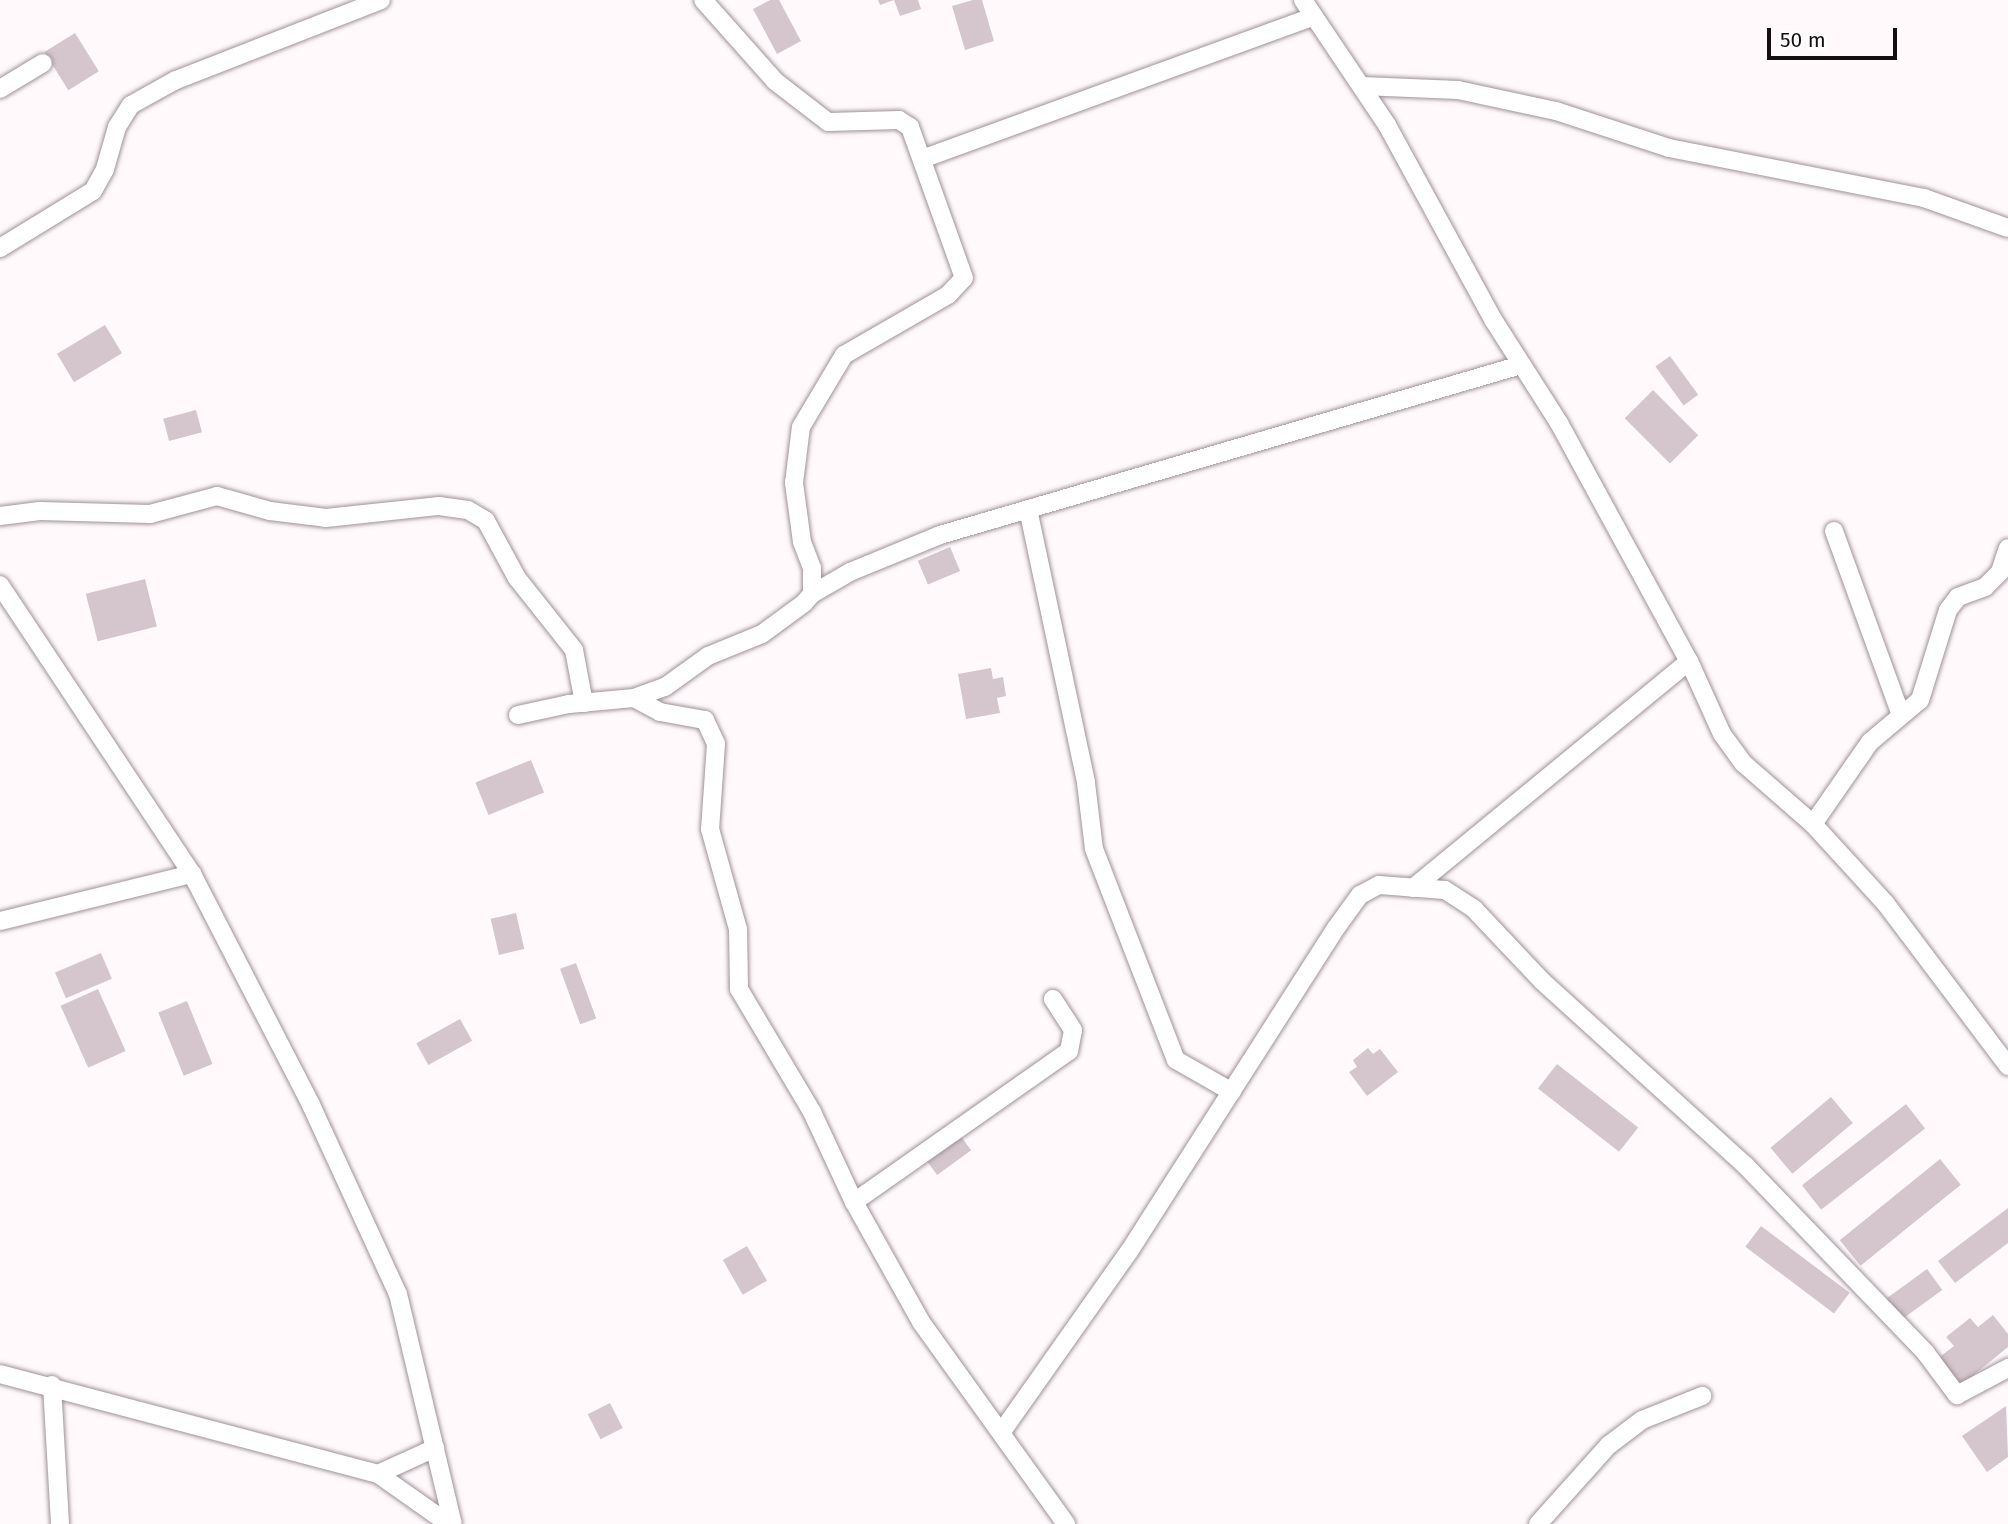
<!DOCTYPE html>
<style>
body{margin:0}
#map{position:relative;width:2008px;height:1524px;overflow:hidden;background:#fff9fc;font-family:"Fira Sans",sans-serif}
div>[style]{position:absolute}
.building>*{inset:0;background:#d5c6cd;transform-origin:0 0}
.roads{filter:drop-shadow(0 0 2px #9f9198) drop-shadow(0 0 2px #9f9198)}
.minor>*{height:18px;margin:-9px;padding:0 9px;transform-origin:9px;border-radius:9px;background:#fff}
span{translate:-50% -50%;white-space:nowrap;text-align:center;line-height:1.15;-webkit-text-stroke:6px #fff;paint-order:stroke}
.scale{position:absolute;left:1767px;top:28px;width:130px;height:32px;box-sizing:border-box;border:4px solid #140f11;border-top:0;padding-left:9px;font-size:21px;line-height:24px;white-space:nowrap;color:#140f11;-webkit-text-stroke:5px #fff;paint-order:stroke}
</style>
<div id="map">
<div class="building">
<div style="clip-path:polygon(770px 0,779px 0,801px 41px,777px 54px,753px 9px)"></div>
<div style="clip-path:polygon(878px 0,918px 0,921px 9px,900px 16px,894px 0,880px 5px)"></div>
<div style="clip-path:polygon(973px 0,982px 0,994px 41px,965px 50px,952px 6px)"></div>
<div style="left:75px;top:33px;width:45px;height:36px;rotate:58deg"></div>
<div style="left:105px;top:325px;width:33px;height:56px;rotate:59deg"></div>
<div style="left:1670px;top:356px;width:48px;height:18px;rotate:54deg"></div>
<div style="left:1653px;top:390px;width:64px;height:40px;rotate:45deg"></div>
<div style="left:196px;top:410px;width:23px;height:34px;rotate:75deg"></div>
<div style="left:950px;top:547px;width:26px;height:35px;rotate:67deg"></div>
<div style="left:145px;top:579px;width:49px;height:61px;rotate:76deg"></div>
<div style="clip-path:polygon(991px 668px,993px 679px,1003px 677px,1006px 696px,997px 698px,1000px 713px,966px 719px,958px 674px)"></div>
<div style="left:531px;top:760px;width:35px;height:60px;rotate:68deg"></div>
<div style="left:516px;top:913px;width:37px;height:26px;rotate:77deg"></div>
<div style="left:101px;top:953px;width:28px;height:50px;rotate:67deg"></div>
<div style="left:576px;top:963px;width:59px;height:17px;rotate:70deg"></div>
<div style="left:98px;top:989px;width:68px;height:41px;rotate:66deg"></div>
<div style="left:187px;top:1001px;width:68px;height:31px;rotate:68deg"></div>
<div style="left:460px;top:1019px;width:25px;height:50px;rotate:61deg"></div>
<div style="clip-path:polygon(1368px 1048px,1373px 1054px,1380px 1049px,1398px 1072px,1367px 1096px,1349px 1072px,1357px 1067px,1353px 1060px)"></div>
<div style="left:1557px;top:1064px;width:103px;height:31px;rotate:38deg"></div>
<div style="left:1831px;top:1097px;width:34px;height:79px;rotate:50deg"></div>
<div style="left:1906px;top:1104px;width:31px;height:132px;rotate:52deg"></div>
<div style="left:960px;top:1135px;width:19px;height:42px;rotate:54deg"></div>
<div style="left:1940px;top:1159px;width:33px;height:129px;rotate:51deg"></div>
<div style="clip-path:polygon(2008px 1208px,2008px 1243px,1955px 1283px,1938px 1261px)"></div>
<div style="left:1761px;top:1226px;width:111px;height:26px;rotate:37deg"></div>
<div style="left:747px;top:1246px;width:40px;height:28px;rotate:60deg"></div>
<div style="left:1927px;top:1269px;width:26px;height:51px;rotate:54deg"></div>
<div style="clip-path:polygon(1993px 1315px,2008px 1334px,2008px 1347px,1959px 1387px,1937px 1359px,1954px 1346px,1946px 1337px,1970px 1318px,1978px 1327px)"></div>
<div style="left:610px;top:1403px;width:28px;height:25px;rotate:63deg"></div>
<div style="clip-path:polygon(2006px 1406px,2008px 1457px,1987px 1472px,1962px 1436px)"></div>
</div>
<div class="roads">
<div class="minor">
<div style="left:1303px;top:0;width:151px;rotate:56.1deg"></div>
<div style="left:1387px;top:125px;width:223px;rotate:61.4deg"></div>
<div style="left:1494px;top:321px;width:121px;rotate:57.5deg"></div>
<div style="left:1559px;top:423px;width:271px;rotate:61.4deg"></div>
<div style="left:1689px;top:661px;width:80px;rotate:65.7deg"></div>
<div style="left:1722px;top:734px;width:36px;rotate:54deg"></div>
<div style="left:1743px;top:763px;width:93px;rotate:41.1deg"></div>
<div style="left:1813px;top:824px;width:108px;rotate:47.6deg"></div>
<div style="left:1886px;top:904px;width:203px;rotate:53deg"></div>
<div style="left:1362px;top:86px;width:96px;rotate:2.4deg"></div>
<div style="left:1458px;top:90px;width:100px;rotate:12.1deg"></div>
<div style="left:1556px;top:111px;width:119px;rotate:18.1deg"></div>
<div style="left:1669px;top:148px;width:260px;rotate:11.1deg"></div>
<div style="left:1924px;top:198px;width:89px;rotate:19.7deg"></div>
<div style="left:0;top:89px;width:50px;rotate:-31.2deg"></div>
<div style="left:922px;top:159px;width:417px;rotate:-20deg"></div>
<div style="left:0;top:248px;width:109px;rotate:-31.5deg"></div>
<div style="left:93px;top:191px;width:25px;rotate:-61deg"></div>
<div style="left:105px;top:169px;width:44px;rotate:-74.1deg"></div>
<div style="left:117px;top:127px;width:26px;rotate:-58deg"></div>
<div style="left:131px;top:105px;width:51px;rotate:-29.1deg"></div>
<div style="left:176px;top:80px;width:220px;rotate:-21.3deg"></div>
<div style="left:1028px;top:509px;width:280px;rotate:78deg"></div>
<div style="left:1086px;top:783px;width:66px;rotate:83.1deg"></div>
<div style="left:1094px;top:849px;width:226px;rotate:68.8deg"></div>
<div style="left:1176px;top:1060px;width:64px;rotate:29.7deg"></div>
<div style="left:0;top:516px;width:40px;rotate:-7.1deg"></div>
<div style="left:40px;top:511px;width:110px;rotate:1.6deg"></div>
<div style="left:150px;top:514px;width:69px;rotate:-15deg"></div>
<div style="left:217px;top:496px;width:55px;rotate:15.8deg"></div>
<div style="left:270px;top:511px;width:56px;rotate:7.1deg"></div>
<div style="left:326px;top:518px;width:114px;rotate:-6.1deg"></div>
<div style="left:439px;top:506px;width:29px;rotate:8deg"></div>
<div style="left:468px;top:510px;width:21px;rotate:31deg"></div>
<div style="left:486px;top:521px;width:65px;rotate:61.5deg"></div>
<div style="left:517px;top:578px;width:92px;rotate:51.6deg"></div>
<div style="left:574px;top:650px;width:54px;rotate:79.3deg"></div>
<div style="left:1834px;top:531px;width:193px;rotate:70deg"></div>
<div style="left:0;top:585px;width:347px;rotate:56.4deg"></div>
<div style="left:192px;top:874px;width:260px;rotate:62.7deg"></div>
<div style="left:311px;top:1105px;width:208px;rotate:65.3deg"></div>
<div style="left:398px;top:1294px;width:236px;rotate:76.6deg"></div>
<div style="left:812px;top:594px;width:44px;rotate:-30.1deg"></div>
<div style="left:850px;top:572px;width:97px;rotate:-22.3deg"></div>
<div style="left:940px;top:535px;width:605px;rotate:-16.31deg"></div>
<div style="left:634px;top:698px;width:30px;rotate:28deg"></div>
<div style="left:660px;top:712px;width:46px;rotate:10.1deg"></div>
<div style="left:705px;top:720px;width:26px;rotate:65deg"></div>
<div style="left:716px;top:744px;width:85px;rotate:94deg"></div>
<div style="left:710px;top:829px;width:104px;rotate:74.4deg"></div>
<div style="left:738px;top:929px;width:60px;rotate:89deg"></div>
<div style="left:739px;top:989px;width:143px;rotate:59.3deg"></div>
<div style="left:812px;top:1112px;width:99px;rotate:65deg"></div>
<div style="left:854px;top:1202px;width:137px;rotate:60.8deg"></div>
<div style="left:921px;top:1322px;width:249px;rotate:54.3deg"></div>
<div style="left:518px;top:715px;width:52px;rotate:-12.2deg"></div>
<div style="left:569px;top:704px;width:65px;rotate:-5.3deg"></div>
<div style="left:634px;top:698px;width:33px;rotate:-20deg"></div>
<div style="left:665px;top:687px;width:53px;rotate:-35.8deg"></div>
<div style="left:708px;top:656px;width:58px;rotate:-22.2deg"></div>
<div style="left:762px;top:634px;width:52px;rotate:-36.4deg"></div>
<div style="left:804px;top:603px;width:12px;rotate:-48deg"></div>
<div style="left:812px;top:594px;width:26px;rotate:-90deg"></div>
<div style="left:812px;top:568px;width:28px;rotate:-111deg"></div>
<div style="left:802px;top:542px;width:60px;rotate:-97.7deg"></div>
<div style="left:794px;top:483px;width:56px;rotate:-82.9deg"></div>
<div style="left:801px;top:427px;width:84px;rotate:-59.2deg"></div>
<div style="left:844px;top:355px;width:120px;rotate:-30deg"></div>
<div style="left:948px;top:295px;width:23px;rotate:-47deg"></div>
<div style="left:964px;top:278px;width:160px;rotate:-109.7deg"></div>
<div style="left:910px;top:127px;width:13px;rotate:-148deg"></div>
<div style="left:899px;top:120px;width:71px;rotate:178.4deg"></div>
<div style="left:828px;top:122px;width:67px;rotate:-142.3deg"></div>
<div style="left:775px;top:81px;width:108px;rotate:-131.6deg"></div>
<div style="left:1813px;top:824px;width:100px;rotate:-55.2deg"></div>
<div style="left:1870px;top:742px;width:65px;rotate:-40deg"></div>
<div style="left:1920px;top:700px;width:94px;rotate:-72.7deg"></div>
<div style="left:1948px;top:610px;width:16px;rotate:-52deg"></div>
<div style="left:1958px;top:597px;width:29px;rotate:-20deg"></div>
<div style="left:1985px;top:587px;width:21px;rotate:-45deg"></div>
<div style="left:2000px;top:572px;width:25px;rotate:-72deg"></div>
<div style="left:1413px;top:888px;width:357px;rotate:-39.4deg"></div>
<div style="left:0;top:921px;width:198px;rotate:-13.8deg"></div>
<div style="left:854px;top:1202px;width:263px;rotate:-35.1deg"></div>
<div style="left:1069px;top:1051px;width:21px;rotate:-79deg"></div>
<div style="left:1073px;top:1030px;width:37px;rotate:-123deg"></div>
<div style="left:0;top:1374px;width:391px;rotate:14.8deg"></div>
<div style="left:378px;top:1474px;width:87px;rotate:35.2deg"></div>
<div style="left:52px;top:1385px;width:139px;rotate:86.7deg"></div>
<div style="left:1003px;top:1430px;width:220px;rotate:-54.8deg"></div>
<div style="left:1130px;top:1250px;width:382px;rotate:-57.4deg"></div>
<div style="left:1336px;top:928px;width:41px;rotate:-54deg"></div>
<div style="left:1360px;top:895px;width:21px;rotate:-28deg"></div>
<div style="left:1379px;top:885px;width:66px;rotate:4.3deg"></div>
<div style="left:1445px;top:890px;width:35px;rotate:33deg"></div>
<div style="left:1474px;top:909px;width:100px;rotate:46.6deg"></div>
<div style="left:1543px;top:982px;width:273px;rotate:42.2deg"></div>
<div style="left:1745px;top:1165px;width:260px;rotate:46.1deg"></div>
<div style="left:1925px;top:1352px;width:54px;rotate:53.3deg"></div>
<div style="left:1957px;top:1395px;width:58px;rotate:-27.9deg"></div>
<div style="left:378px;top:1474px;width:63px;rotate:-24.5deg"></div>
<div style="left:1538px;top:1524px;width:106px;rotate:-48.1deg"></div>
<div style="left:1609px;top:1445px;width:41px;rotate:-37.1deg"></div>
<div style="left:1642px;top:1420px;width:65px;rotate:-21.8deg"></div>
</div>
</div>
<div class="scale">50 m</div>
</div>
